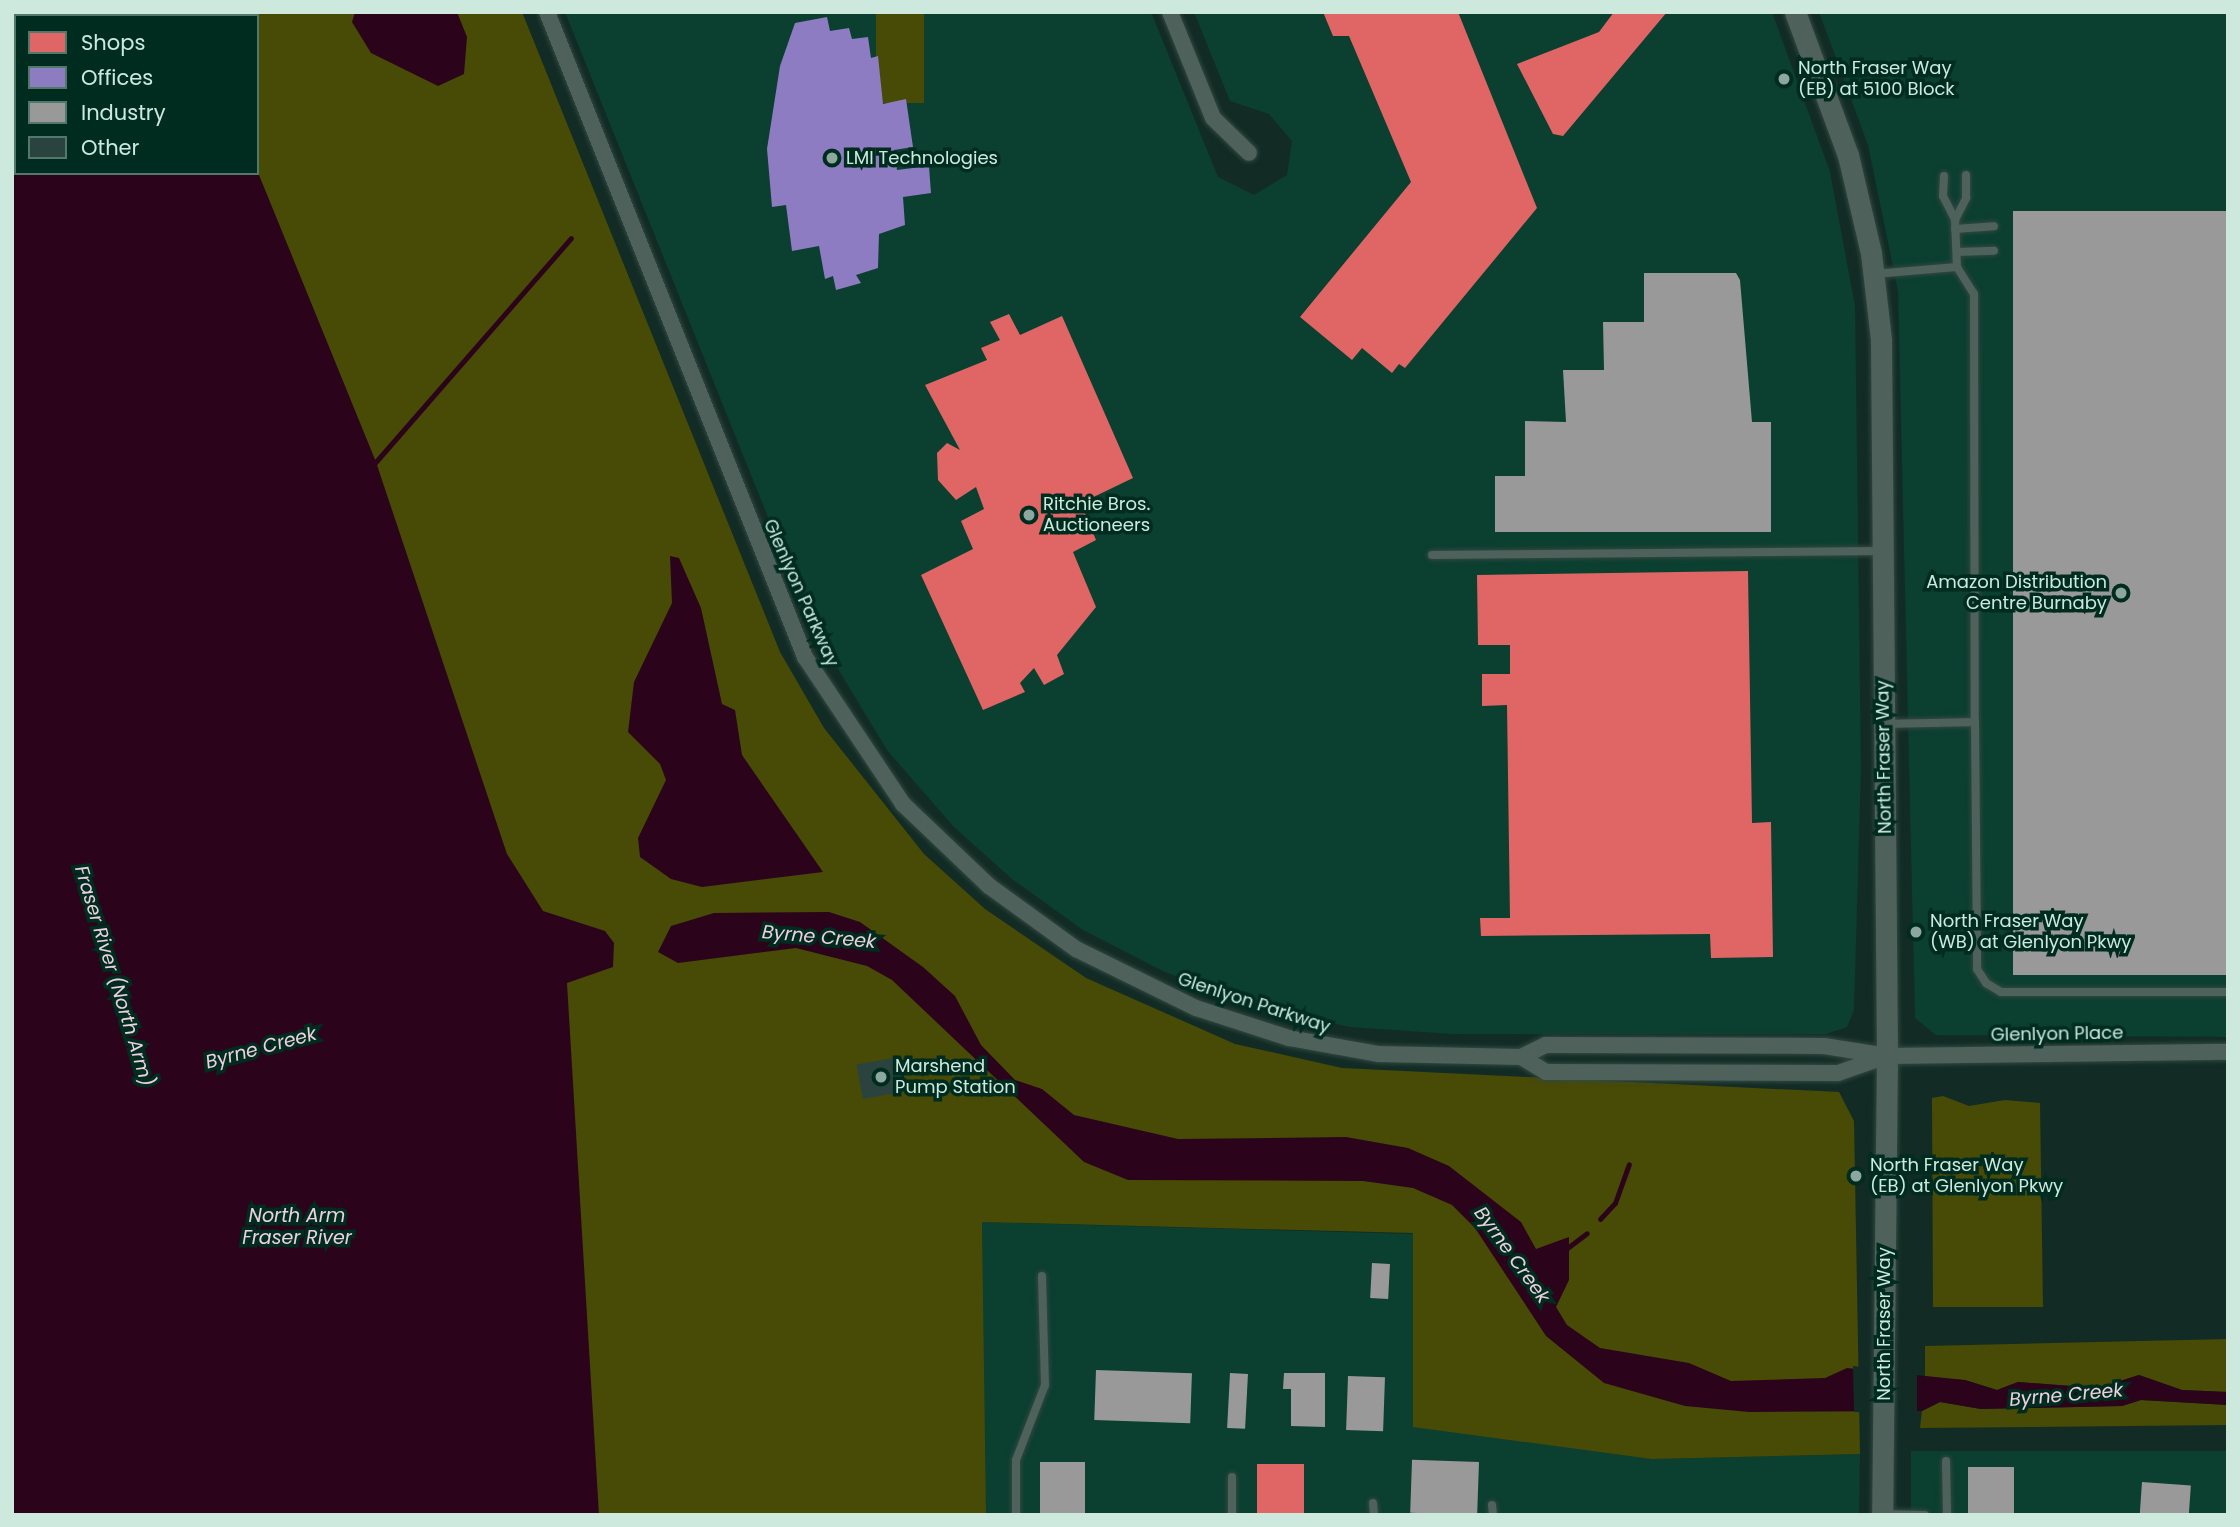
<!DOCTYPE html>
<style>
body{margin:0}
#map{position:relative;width:2240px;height:1527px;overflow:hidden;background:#122c25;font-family:Poppins,sans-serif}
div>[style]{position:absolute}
.built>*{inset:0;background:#0b3f30;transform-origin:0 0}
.green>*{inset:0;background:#484b06;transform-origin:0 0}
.water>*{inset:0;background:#2b041b}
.pier>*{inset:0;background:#122c25}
.shops>*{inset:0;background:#e06666;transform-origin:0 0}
.offices>*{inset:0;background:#8e7cc3}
.industry>*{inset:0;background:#999;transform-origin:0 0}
.stream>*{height:5px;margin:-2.5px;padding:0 2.5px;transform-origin:2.5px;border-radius:2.5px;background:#2b041b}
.building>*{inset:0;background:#2a433f;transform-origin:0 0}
.roads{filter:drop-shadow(0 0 2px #334740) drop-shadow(0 0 2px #334740)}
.service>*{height:8px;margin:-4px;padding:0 4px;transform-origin:4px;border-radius:4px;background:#4e625b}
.minor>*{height:16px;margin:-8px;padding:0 8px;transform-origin:8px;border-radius:8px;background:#4e625b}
.tertiary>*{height:21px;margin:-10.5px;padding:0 10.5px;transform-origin:10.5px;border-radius:10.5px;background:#4e625b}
.dots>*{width:19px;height:19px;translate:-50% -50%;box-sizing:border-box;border:4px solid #002c20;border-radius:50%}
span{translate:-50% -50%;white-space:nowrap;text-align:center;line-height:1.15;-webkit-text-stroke:7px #002c20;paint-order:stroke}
.poi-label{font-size:18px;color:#cde9de}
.left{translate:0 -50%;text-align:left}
.right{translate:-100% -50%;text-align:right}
.street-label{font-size:18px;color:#cde9de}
.water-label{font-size:19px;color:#eed1de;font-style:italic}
.frame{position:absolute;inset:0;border:14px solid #cde9de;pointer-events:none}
.legend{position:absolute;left:14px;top:14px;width:245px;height:161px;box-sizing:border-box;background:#002c20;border:2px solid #52786c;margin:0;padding:9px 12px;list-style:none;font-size:21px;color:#cde9de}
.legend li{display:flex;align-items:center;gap:14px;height:35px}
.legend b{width:35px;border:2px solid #52786c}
</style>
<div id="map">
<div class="built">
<div style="clip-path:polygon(565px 12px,1151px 12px,1218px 177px,1254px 195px,1287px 175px,1292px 141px,1269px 114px,1230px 101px,1194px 12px,1772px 12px,1830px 172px,1855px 306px,1861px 768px,1854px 1010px,1847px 1027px,1826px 1034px,1452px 1034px,1350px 1027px,1264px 1008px,1165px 972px,1083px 930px,1012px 879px,953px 826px,887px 750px,811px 624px)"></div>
<div style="clip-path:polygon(1819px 12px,2228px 12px,2228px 1037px,1936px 1035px,1915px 1018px,1898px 291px,1868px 145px)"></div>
<div style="clip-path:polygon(982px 1222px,1413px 1234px,1652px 1459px,1860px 1454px,1859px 1515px,985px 1515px)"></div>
<div style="left:2228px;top:1451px;width:64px;height:317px;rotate:90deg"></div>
</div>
<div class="green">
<div style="clip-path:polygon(138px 12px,522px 12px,780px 652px,824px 728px,924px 854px,985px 909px,1086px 978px,1235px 1044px,1342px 1068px,1839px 1092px,1854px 1121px,1860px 1454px,1652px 1459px,1413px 1427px,1413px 1233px,982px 1222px,986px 1515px,543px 1515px,523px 956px,257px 173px,257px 16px)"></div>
<div style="left:876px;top:12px;width:48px;height:91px"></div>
<div style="clip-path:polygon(1943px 1096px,1969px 1106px,2005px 1100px,2040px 1103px,2043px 1307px,1933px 1307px,1932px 1098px)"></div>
<div style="clip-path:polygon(2228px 1339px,2228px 1392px,2182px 1390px,2139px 1375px,2098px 1388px,2018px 1382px,1997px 1390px,1965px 1380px,1925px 1378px,1925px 1346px)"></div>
<div style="clip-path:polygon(2141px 1400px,2228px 1405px,2228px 1425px,1920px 1428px,1922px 1411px,1940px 1402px,1981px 1409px,2122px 1406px)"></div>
</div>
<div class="water">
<div style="clip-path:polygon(12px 12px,214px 12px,16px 16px,16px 173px,257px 170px,376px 462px,507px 854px,543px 911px,605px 931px,614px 943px,613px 967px,567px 983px,599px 1515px,12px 1515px)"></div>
<div style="clip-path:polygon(355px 12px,457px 12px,467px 37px,464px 74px,438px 86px,371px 53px,352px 22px)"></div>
<div style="clip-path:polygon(670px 556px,679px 558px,701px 608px,722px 704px,735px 710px,742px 755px,823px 872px,702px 887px,671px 879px,640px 857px,638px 838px,666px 780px,660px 764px,628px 732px,634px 682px,672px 603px)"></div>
<div style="clip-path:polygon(829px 912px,860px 922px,923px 967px,955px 996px,981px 1045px,1015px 1080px,1042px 1089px,1074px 1115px,1178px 1139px,1346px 1137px,1408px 1148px,1449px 1166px,1521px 1222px,1536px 1249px,1569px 1237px,1569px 1280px,1556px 1307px,1567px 1325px,1600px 1348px,1689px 1363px,1731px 1381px,1825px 1378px,1847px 1368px,1965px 1380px,1997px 1390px,2018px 1382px,2098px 1388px,2139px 1375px,2182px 1390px,2228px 1392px,2228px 1405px,2141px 1400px,2122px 1406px,1981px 1409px,1940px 1402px,1922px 1411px,1749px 1412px,1685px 1406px,1604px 1383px,1546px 1336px,1475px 1228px,1452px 1205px,1413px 1188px,1363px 1181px,1128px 1180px,1084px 1162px,892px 980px,867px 966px,796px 948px,678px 963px,658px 952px,671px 926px,714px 913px)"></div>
</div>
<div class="pier">
<div style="clip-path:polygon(1853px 1366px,1917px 1374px,1917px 1414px,1854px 1412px)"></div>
</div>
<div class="shops">
<div style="clip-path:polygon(1323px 12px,1458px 12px,1537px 208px,1405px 368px,1399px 364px,1392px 373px,1362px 348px,1352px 360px,1300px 317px,1411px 182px,1349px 36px,1333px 36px)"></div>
<div style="clip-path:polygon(1614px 12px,1667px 12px,1563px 136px,1553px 134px,1517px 64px,1599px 32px)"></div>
<div style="clip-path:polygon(1009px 314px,1020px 335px,1062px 316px,1133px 478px,1081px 503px,1096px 540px,1073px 552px,1096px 607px,1057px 655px,1064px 674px,1044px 685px,1034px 668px,1020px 683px,1025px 692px,983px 710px,921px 575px,973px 549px,961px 521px,984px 509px,976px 487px,956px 500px,938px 480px,937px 453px,947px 443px,960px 450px,925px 385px,987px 360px,981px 348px,1000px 340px,990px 322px)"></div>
<div style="clip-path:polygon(1748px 571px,1752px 823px,1771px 822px,1773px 957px,1711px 958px,1710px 934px,1481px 936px,1480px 918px,1510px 918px,1507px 705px,1482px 706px,1482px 674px,1510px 674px,1510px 645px,1478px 645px,1477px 575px)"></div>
<div style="left:1257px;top:1464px;width:47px;height:51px"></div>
</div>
<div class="offices">
<div style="clip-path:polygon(827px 17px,830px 31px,849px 28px,852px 39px,868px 37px,871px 58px,878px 56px,883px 104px,906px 99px,913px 147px,894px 150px,897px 170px,929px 166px,931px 193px,903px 197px,905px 225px,879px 234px,878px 268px,856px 275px,861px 283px,836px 290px,833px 276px,825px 279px,819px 246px,792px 251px,786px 205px,772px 207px,767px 149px,780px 66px,795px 23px)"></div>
</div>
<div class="industry">
<div style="left:2013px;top:211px;width:215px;height:764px"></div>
<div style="clip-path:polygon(1644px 273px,1736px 273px,1740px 280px,1752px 422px,1771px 422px,1771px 532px,1495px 532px,1495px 476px,1525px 476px,1525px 421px,1566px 422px,1563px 370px,1604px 370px,1603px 322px,1644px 322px)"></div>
<div style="left:1372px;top:1263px;width:18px;height:35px;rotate:3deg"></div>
<div style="left:1096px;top:1370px;width:96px;height:50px;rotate:2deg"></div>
<div style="left:1230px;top:1373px;width:18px;height:55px;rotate:3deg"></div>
<div style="clip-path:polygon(1284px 1373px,1325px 1373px,1325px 1427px,1291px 1426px,1291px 1389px,1283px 1389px)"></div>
<div style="left:1348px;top:1376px;width:37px;height:54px;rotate:2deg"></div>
<div style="left:1040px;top:1462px;width:45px;height:53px"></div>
<div style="left:1479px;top:1462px;width:53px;height:67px;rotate:92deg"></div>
<div style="left:1968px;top:1467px;width:46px;height:48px"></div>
<div style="left:2142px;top:1482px;width:49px;height:33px;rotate:4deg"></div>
</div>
<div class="stream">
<div style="left:230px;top:16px;width:7px;rotate:-34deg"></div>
<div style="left:373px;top:465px;width:301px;rotate:-48.9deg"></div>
<div style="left:1600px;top:1219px;width:22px;rotate:-47deg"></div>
<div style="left:1615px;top:1203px;width:41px;rotate:-70.3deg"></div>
<div style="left:1562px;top:1252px;width:31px;rotate:-37deg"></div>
</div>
<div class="building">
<div style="left:899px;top:1057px;width:35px;height:43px;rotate:80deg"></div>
</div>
<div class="roads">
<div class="service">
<div style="left:1944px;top:176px;width:20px;rotate:93deg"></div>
<div style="left:1943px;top:196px;width:27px;rotate:63deg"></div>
<div style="left:1955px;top:220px;width:25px;rotate:-63deg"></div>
<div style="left:1966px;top:198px;width:23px;rotate:-90deg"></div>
<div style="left:1955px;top:220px;width:47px;rotate:87.6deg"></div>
<div style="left:1955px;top:229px;width:39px;rotate:-4deg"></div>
<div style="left:1957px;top:252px;width:37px;rotate:-2deg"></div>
<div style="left:1874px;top:274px;width:83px;rotate:-4.8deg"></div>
<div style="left:1957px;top:267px;width:32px;rotate:58deg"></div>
<div style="left:1974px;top:294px;width:428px;rotate:89.9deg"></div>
<div style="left:1975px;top:722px;width:89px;rotate:178.7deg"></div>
<div style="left:1432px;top:555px;width:448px;rotate:-0.5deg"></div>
<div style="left:1975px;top:722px;width:247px;rotate:89.5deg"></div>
<div style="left:1977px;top:969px;width:17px;rotate:57deg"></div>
<div style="left:1986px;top:983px;width:17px;rotate:31deg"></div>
<div style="left:2001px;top:992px;width:227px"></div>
<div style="left:1946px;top:1461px;width:54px;rotate:88.9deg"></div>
<div style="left:1373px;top:1503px;width:12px;rotate:85deg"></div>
<div style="left:1492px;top:1505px;width:10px;rotate:84deg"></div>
<div style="left:1882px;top:1514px;width:43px;rotate:1.3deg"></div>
<div style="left:1016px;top:1515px;width:55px;rotate:-90deg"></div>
<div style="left:1016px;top:1460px;width:80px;rotate:-68.9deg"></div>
<div style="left:1045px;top:1385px;width:109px;rotate:-91.6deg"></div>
<div style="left:1232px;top:1515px;width:38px;rotate:-90deg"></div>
</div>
<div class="minor">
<div style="left:547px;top:12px;width:695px;rotate:68.2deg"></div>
<div style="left:805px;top:657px;width:177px;rotate:56.3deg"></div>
<div style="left:903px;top:804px;width:119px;rotate:43.6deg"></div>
<div style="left:989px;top:886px;width:107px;rotate:35.9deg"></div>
<div style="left:1076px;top:949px;width:134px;rotate:26.2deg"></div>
<div style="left:1196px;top:1008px;width:98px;rotate:17.9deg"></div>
<div style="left:1289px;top:1038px;width:90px;rotate:10.2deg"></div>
<div style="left:1378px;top:1054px;width:143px;rotate:1.2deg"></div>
<div style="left:1521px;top:1057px;width:28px;rotate:-26deg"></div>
<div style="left:1546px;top:1045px;width:278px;rotate:0.2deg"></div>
<div style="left:1824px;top:1046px;width:64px;rotate:9deg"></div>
<div style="left:1887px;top:1056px;width:341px;rotate:-0.7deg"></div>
<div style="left:1170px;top:12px;width:114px;rotate:67.9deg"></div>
<div style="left:1213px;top:118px;width:50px;rotate:44.2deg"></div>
<div style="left:1521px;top:1057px;width:29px;rotate:31deg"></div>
<div style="left:1546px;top:1072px;width:292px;rotate:0.2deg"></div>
<div style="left:1838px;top:1073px;width:52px;rotate:-19.1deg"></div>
</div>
<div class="tertiary">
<div style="left:1795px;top:12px;width:153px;rotate:69.7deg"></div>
<div style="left:1848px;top:155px;width:101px;rotate:76.8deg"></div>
<div style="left:1871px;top:253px;width:88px;rotate:83.4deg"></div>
<div style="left:1881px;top:340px;width:716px;rotate:89.52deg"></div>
<div style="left:1887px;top:1056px;width:459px;rotate:90.6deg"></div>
</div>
</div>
<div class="dots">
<div style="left:1784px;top:79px;background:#8ca79d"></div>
<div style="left:832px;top:158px;background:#8ca79d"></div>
<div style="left:1029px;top:515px;background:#8ca79d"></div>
<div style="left:2121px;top:593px;background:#8ca79d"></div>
<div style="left:1916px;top:932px;background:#8ca79d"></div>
<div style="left:881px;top:1077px;background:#8ca79d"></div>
<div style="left:1856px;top:1176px;background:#8ca79d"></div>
</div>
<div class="poi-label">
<span class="left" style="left:1798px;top:79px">North Fraser Way<br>(EB) at 5100 Block</span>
<span class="left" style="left:846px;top:158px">LMI Technologies</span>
<span class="left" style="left:1043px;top:515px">Ritchie Bros.<br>Auctioneers</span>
<span class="right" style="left:2107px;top:593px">Amazon Distribution<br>Centre Burnaby</span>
<span class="left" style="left:1930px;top:932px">North Fraser Way<br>(WB) at Glenlyon Pkwy</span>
<span class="left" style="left:895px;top:1077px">Marshend<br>Pump Station</span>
<span class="left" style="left:1870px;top:1176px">North Fraser Way<br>(EB) at Glenlyon Pkwy</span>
</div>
<div class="street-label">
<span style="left:801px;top:593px;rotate:66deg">Glenlyon Parkway</span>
<span style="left:1884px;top:757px;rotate:-91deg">North Fraser Way</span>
<span style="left:1254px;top:1003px;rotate:18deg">Glenlyon Parkway</span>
<span style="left:2057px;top:1034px;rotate:-1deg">Glenlyon Place</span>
<span style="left:1884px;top:1324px;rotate:-90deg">North Fraser Way</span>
</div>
<div class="water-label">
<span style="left:819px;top:937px;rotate:5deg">Byrne Creek</span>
<span style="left:114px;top:976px;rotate:73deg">Fraser River (North Arm)</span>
<span style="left:261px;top:1048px;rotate:-15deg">Byrne Creek</span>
<span style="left:297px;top:1227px">North Arm<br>Fraser River</span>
<span style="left:1512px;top:1255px;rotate:54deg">Byrne Creek</span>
<span style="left:2066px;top:1395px;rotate:-5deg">Byrne Creek</span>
</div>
<div class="frame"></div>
<ul class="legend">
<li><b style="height:19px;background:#e06666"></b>Shops</li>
<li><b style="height:19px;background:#8e7cc3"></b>Offices</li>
<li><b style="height:19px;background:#999"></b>Industry</li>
<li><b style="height:19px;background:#2a433f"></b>Other</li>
</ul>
</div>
